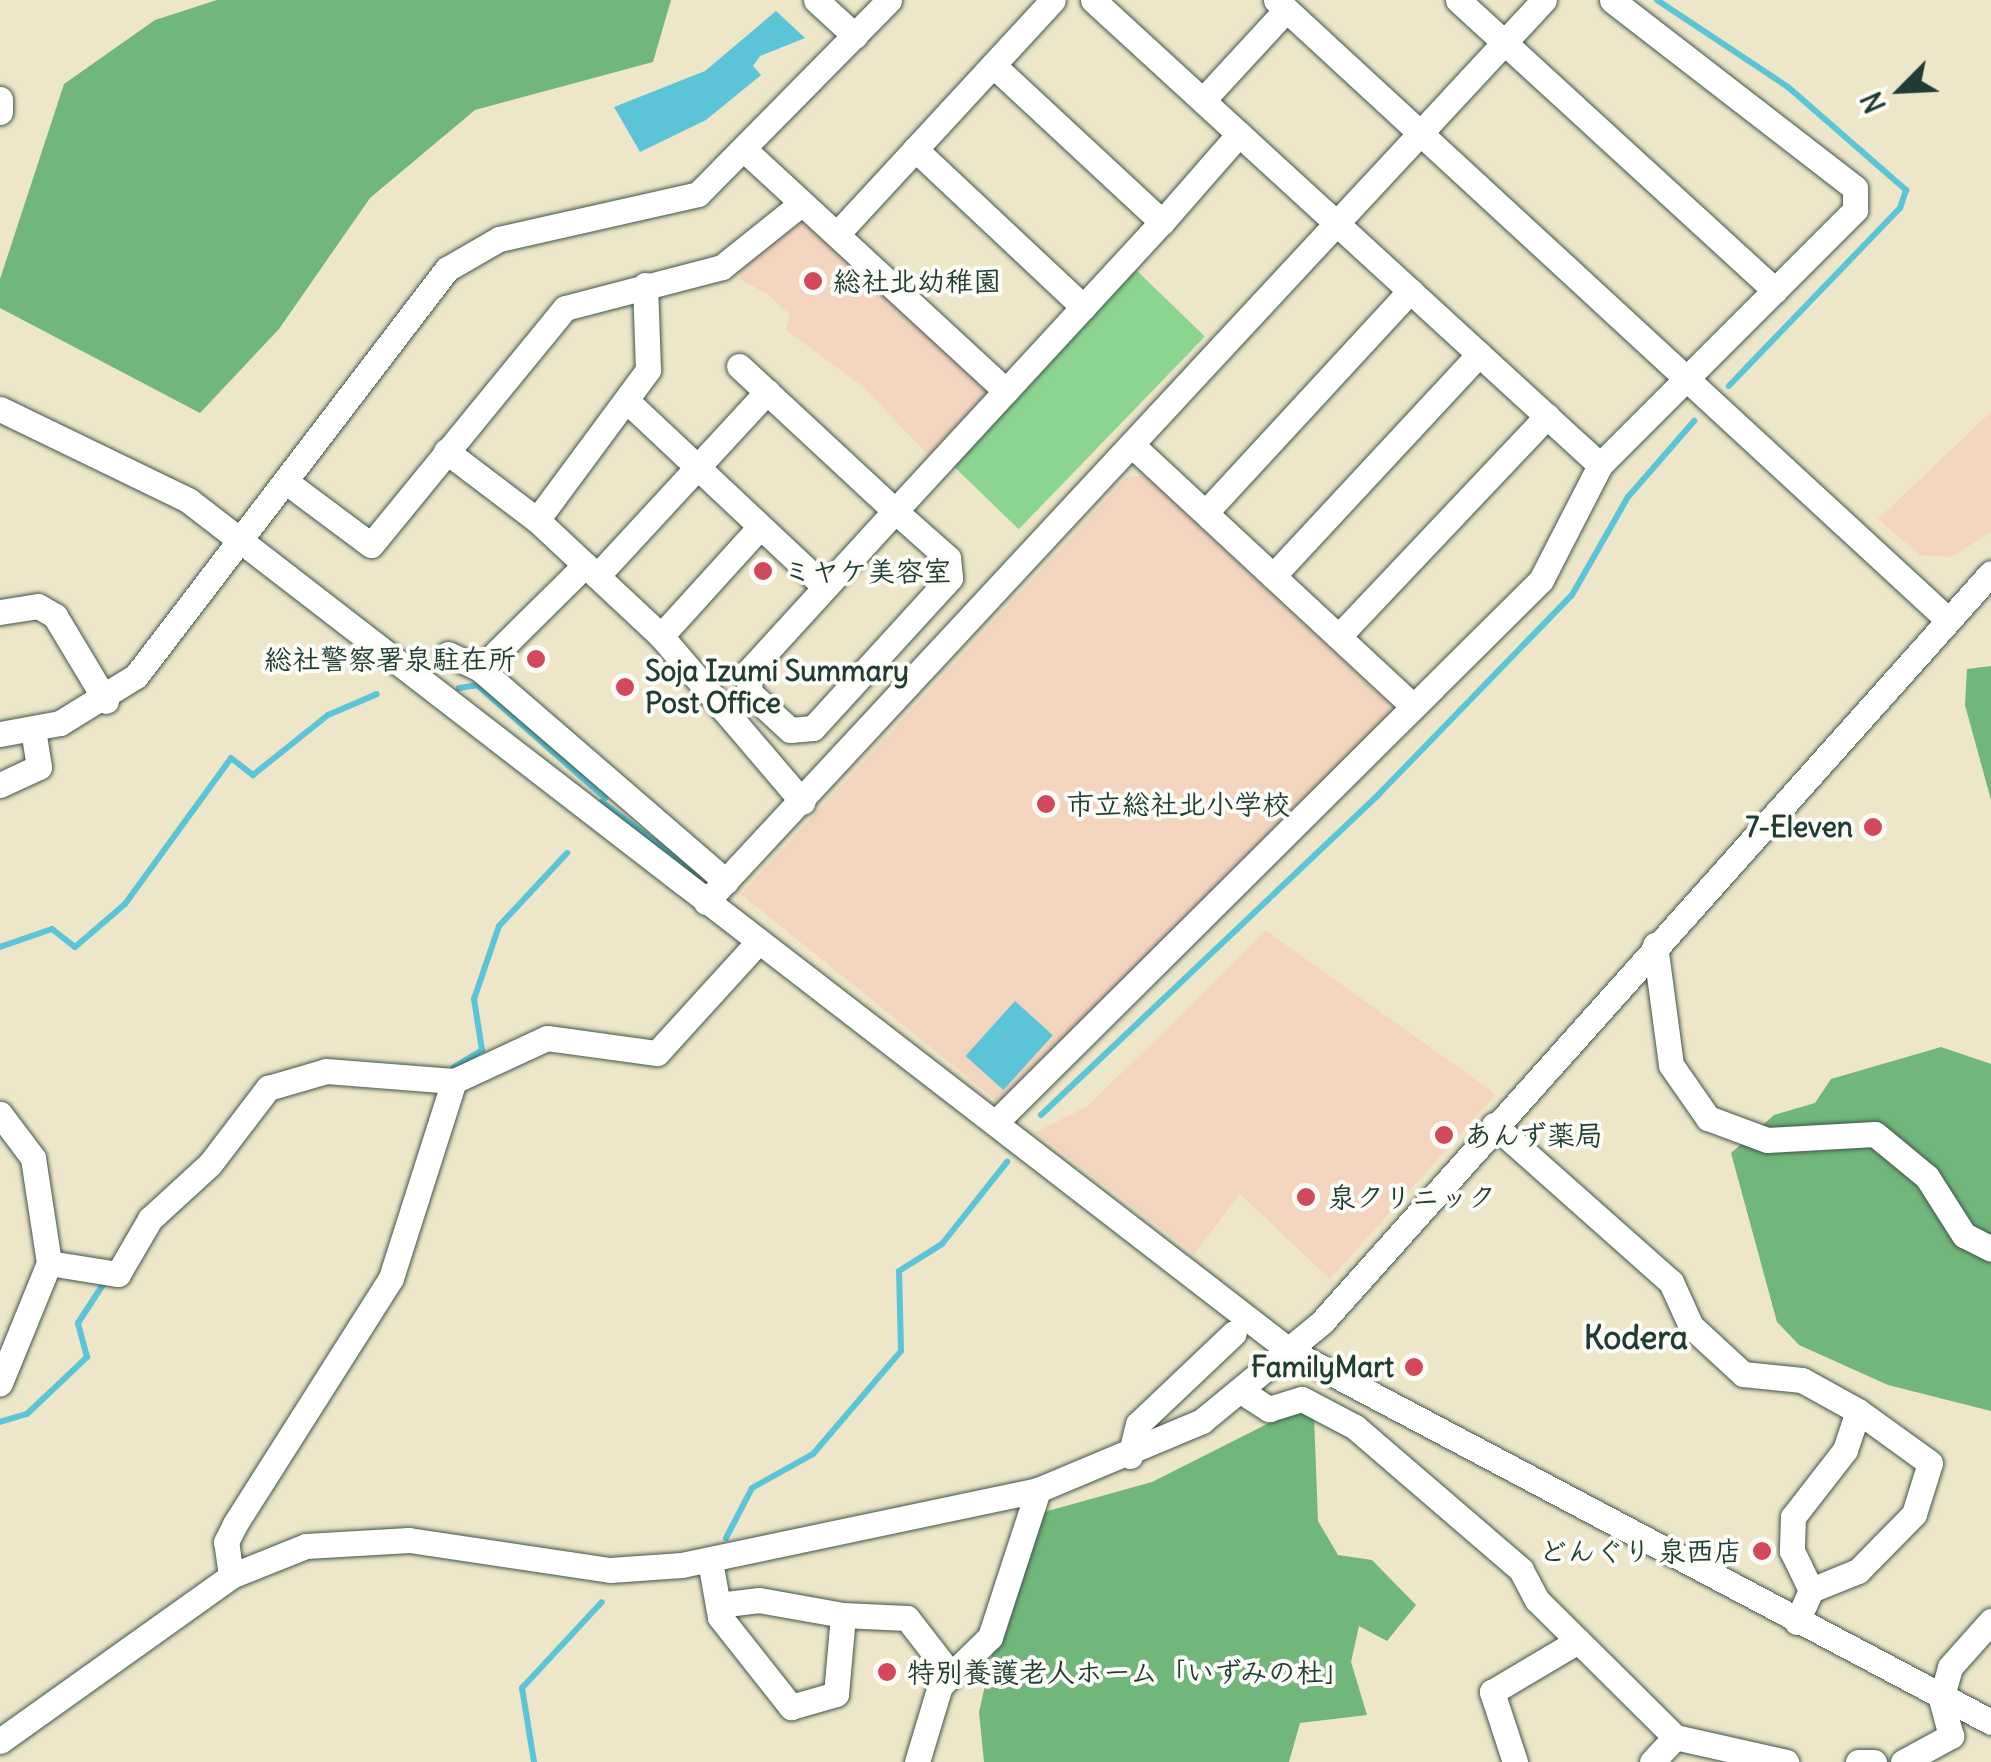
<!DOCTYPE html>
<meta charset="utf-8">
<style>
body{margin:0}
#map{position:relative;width:1991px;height:1762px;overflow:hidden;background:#ede6c8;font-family:Delius,"Klee One",sans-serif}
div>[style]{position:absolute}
.built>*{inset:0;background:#f3d4bf}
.green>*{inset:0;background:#8cd590;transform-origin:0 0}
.forest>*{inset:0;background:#71b67a}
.water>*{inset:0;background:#5bc4d7;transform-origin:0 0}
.stream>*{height:6px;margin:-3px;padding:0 3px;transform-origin:3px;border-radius:3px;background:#5bc4d7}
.roads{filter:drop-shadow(0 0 2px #3e564a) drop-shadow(0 0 2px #3e564a)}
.minor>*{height:25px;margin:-12.5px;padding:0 12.5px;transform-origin:12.5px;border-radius:12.5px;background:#fff}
.dots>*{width:28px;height:28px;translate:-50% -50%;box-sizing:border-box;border:5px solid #fdfcf7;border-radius:50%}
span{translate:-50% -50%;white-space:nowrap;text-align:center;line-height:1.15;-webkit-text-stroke:8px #fdfcf7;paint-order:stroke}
.poi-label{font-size:28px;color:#1f3d34;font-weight:700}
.left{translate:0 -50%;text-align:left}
.right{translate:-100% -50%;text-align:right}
.quarter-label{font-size:32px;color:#1f3d34;font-weight:700}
.north{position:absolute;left:1851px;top:40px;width:100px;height:100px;-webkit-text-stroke:8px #fdfcf7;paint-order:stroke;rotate:246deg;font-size:28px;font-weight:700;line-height:40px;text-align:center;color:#1f3d34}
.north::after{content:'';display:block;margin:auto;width:35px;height:45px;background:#1f3d34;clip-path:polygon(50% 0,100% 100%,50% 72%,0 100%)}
</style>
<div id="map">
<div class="built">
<div style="clip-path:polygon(805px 220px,985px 386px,985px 397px,930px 457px,862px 386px,786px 330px,790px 315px,770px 296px,742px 280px,736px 268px)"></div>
<div style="clip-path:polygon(1991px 412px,1991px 532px,1951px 557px,1920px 555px,1878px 519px)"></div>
<div style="clip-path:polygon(1145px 476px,1387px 702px,1391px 717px,1010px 1099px,996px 1100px,741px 894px,1127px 477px)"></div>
<div style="clip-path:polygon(1266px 931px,1496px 1094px,1330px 1279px,1240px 1194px,1194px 1254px,1036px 1132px,1088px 1106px)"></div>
</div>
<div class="green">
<div style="left:1133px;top:267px;width:100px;height:268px;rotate:44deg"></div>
</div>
<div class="forest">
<div style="clip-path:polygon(217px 0,671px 0,653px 62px,475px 110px,370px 198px,279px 329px,200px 413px,0 308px,0 279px,64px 84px,155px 20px)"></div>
<div style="clip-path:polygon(1991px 666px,1991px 800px,1965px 705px,1967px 669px)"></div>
<div style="clip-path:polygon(1941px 1047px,1991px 1064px,1991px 1411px,1888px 1385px,1799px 1345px,1777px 1322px,1731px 1153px,1774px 1115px,1815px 1103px,1831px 1079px)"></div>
<div style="clip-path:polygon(1299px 1408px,1314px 1416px,1318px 1521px,1338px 1555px,1372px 1560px,1416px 1605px,1387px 1641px,1359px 1626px,1351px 1662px,1367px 1715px,1300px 1723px,1289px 1762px,984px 1762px,979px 1712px,995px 1642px,1044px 1512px,1152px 1482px)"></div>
</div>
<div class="water">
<div style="clip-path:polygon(776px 11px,805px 38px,760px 56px,753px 66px,761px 75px,706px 120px,640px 152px,614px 107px,705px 71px)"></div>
<div style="left:1015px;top:1001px;width:51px;height:74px;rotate:42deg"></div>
</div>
<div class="stream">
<div style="left:1657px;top:0;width:157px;rotate:33.6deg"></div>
<div style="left:1788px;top:87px;width:157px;rotate:41.1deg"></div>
<div style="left:1906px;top:190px;width:19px;rotate:108deg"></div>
<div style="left:1900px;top:208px;width:247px;rotate:133.9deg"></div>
<div style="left:459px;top:688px;width:18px;rotate:-9deg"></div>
<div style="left:477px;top:685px;width:171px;rotate:41.4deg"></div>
<div style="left:602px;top:802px;width:123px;rotate:37.1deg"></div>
<div style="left:0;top:947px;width:55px;rotate:-19.1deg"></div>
<div style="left:52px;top:929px;width:29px;rotate:38deg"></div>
<div style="left:75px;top:947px;width:66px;rotate:-40.7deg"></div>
<div style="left:125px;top:904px;width:180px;rotate:-54deg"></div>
<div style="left:231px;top:758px;width:28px;rotate:38deg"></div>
<div style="left:253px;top:775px;width:96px;rotate:-38.7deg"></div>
<div style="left:328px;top:715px;width:53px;rotate:-23.2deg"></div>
<div style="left:454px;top:1067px;width:33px;rotate:-31deg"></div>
<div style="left:482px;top:1050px;width:52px;rotate:-98.9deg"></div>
<div style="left:474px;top:999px;width:77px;rotate:-71.1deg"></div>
<div style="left:499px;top:926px;width:100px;rotate:-47deg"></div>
<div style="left:1041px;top:1115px;width:466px;rotate:-43.5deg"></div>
<div style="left:1379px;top:794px;width:277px;rotate:-45.9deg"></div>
<div style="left:1572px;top:595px;width:113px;rotate:-60.3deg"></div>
<div style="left:1628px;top:497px;width:101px;rotate:-49deg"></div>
<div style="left:0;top:1422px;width:28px;rotate:-17deg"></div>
<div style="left:27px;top:1414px;width:83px;rotate:-43.5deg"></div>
<div style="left:87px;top:1357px;width:35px;rotate:-105deg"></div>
<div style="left:78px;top:1323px;width:48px;rotate:-57deg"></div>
<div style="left:726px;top:1538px;width:56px;rotate:-62.5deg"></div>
<div style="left:752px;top:1488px;width:70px;rotate:-29.1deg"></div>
<div style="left:813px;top:1454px;width:135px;rotate:-49.5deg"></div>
<div style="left:901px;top:1351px;width:80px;rotate:-91.4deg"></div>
<div style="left:899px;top:1271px;width:51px;rotate:-32.1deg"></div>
<div style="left:942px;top:1244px;width:105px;rotate:-51.6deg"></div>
<div style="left:534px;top:1762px;width:75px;rotate:-99.2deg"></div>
<div style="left:522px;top:1688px;width:117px;rotate:-47.1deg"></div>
</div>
<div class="roads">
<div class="minor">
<div style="left:816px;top:0;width:53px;rotate:42.7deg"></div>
<div style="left:1093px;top:0;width:688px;rotate:42.53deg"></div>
<div style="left:1276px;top:0;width:913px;rotate:42.69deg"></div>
<div style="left:1458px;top:0;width:430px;rotate:42.5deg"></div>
<div style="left:993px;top:65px;width:231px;rotate:42.9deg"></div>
<div style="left:0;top:99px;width:13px;rotate:90deg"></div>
<div style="left:1203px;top:100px;width:122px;rotate:-47.3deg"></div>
<div style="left:915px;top:149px;width:231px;rotate:43.2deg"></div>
<div style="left:748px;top:153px;width:351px;rotate:42.7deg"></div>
<div style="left:837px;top:234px;width:318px;rotate:-47.3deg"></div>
<div style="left:739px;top:366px;width:213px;rotate:42.9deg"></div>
<div style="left:895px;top:511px;width:71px;rotate:41.6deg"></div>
<div style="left:948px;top:558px;width:20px;rotate:84deg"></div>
<div style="left:950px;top:578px;width:203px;rotate:132.4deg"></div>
<div style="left:813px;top:728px;width:23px;rotate:175deg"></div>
<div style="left:790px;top:730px;width:54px;rotate:-137.2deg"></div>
<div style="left:750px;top:693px;width:21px;rotate:-95deg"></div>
<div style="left:748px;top:672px;width:218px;rotate:-47.6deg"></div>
<div style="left:895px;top:511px;width:393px;rotate:-47.3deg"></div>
<div style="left:1162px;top:222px;width:117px;rotate:-48.8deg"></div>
<div style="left:628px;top:402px;width:270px;rotate:43.2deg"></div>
<div style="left:0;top:409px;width:209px;rotate:25.8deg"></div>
<div style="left:188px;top:500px;width:1392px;rotate:37.68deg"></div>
<div style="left:1290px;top:1351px;width:793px;rotate:27.89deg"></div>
<div style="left:1132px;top:445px;width:384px;rotate:42.9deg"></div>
<div style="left:446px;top:451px;width:114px;rotate:37.2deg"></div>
<div style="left:537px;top:520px;width:170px;rotate:43.1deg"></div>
<div style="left:661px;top:636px;width:218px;rotate:49.5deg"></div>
<div style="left:285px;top:481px;width:107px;rotate:36.7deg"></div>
<div style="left:371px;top:545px;width:306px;rotate:-50.7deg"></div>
<div style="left:565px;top:308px;width:162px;rotate:-14.6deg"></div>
<div style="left:722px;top:267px;width:102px;rotate:-38.7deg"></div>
<div style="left:1206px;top:512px;width:301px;rotate:-47.3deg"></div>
<div style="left:537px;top:520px;width:187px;rotate:-53.5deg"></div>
<div style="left:648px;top:370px;width:85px;rotate:-92deg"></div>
<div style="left:597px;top:576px;width:251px;rotate:-47.3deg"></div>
<div style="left:1273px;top:576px;width:303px;rotate:-47.1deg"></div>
<div style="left:0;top:612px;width:38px;rotate:-9deg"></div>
<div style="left:38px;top:606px;width:20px;rotate:30deg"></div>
<div style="left:55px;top:616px;width:99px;rotate:59deg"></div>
<div style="left:661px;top:636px;width:147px;rotate:-47.8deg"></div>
<div style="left:1339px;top:636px;width:303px;rotate:-46.6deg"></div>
<div style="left:448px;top:654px;width:35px;rotate:25deg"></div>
<div style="left:480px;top:669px;width:325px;rotate:40.8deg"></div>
<div style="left:480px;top:669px;width:148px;rotate:-44.7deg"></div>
<div style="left:0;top:734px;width:61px;rotate:-10.4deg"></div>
<div style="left:60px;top:723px;width:89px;rotate:-31.7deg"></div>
<div style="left:136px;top:676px;width:512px;rotate:-52.62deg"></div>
<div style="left:447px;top:269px;width:60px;rotate:-30deg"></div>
<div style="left:499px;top:239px;width:204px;rotate:-12.7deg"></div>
<div style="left:698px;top:194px;width:272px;rotate:-45.4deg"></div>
<div style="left:0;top:785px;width:43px;rotate:-24.8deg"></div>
<div style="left:39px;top:767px;width:38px;rotate:-99deg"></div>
<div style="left:706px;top:902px;width:1231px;rotate:-47.11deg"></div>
<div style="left:1655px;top:945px;width:121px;rotate:82.4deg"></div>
<div style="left:1671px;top:1065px;width:65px;rotate:55.1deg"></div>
<div style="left:1708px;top:1118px;width:63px;rotate:20.4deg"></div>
<div style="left:1767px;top:1140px;width:108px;rotate:-3.2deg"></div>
<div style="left:1875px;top:1134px;width:67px;rotate:39.6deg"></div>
<div style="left:1927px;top:1177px;width:69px;rotate:57.5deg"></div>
<div style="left:1964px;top:1235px;width:30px;rotate:27deg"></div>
<div style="left:0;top:1114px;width:55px;rotate:53.1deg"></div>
<div style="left:33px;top:1158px;width:106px;rotate:81.3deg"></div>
<div style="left:49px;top:1263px;width:130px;rotate:112.2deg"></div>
<div style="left:995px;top:1123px;width:770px;rotate:-44.84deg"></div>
<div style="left:1541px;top:580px;width:129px;rotate:-62.8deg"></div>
<div style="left:1600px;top:465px;width:361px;rotate:-45deg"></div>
<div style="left:1855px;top:210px;width:22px;rotate:-90deg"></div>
<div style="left:1855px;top:188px;width:307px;rotate:-142.3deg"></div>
<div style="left:1494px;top:1125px;width:237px;rotate:41.6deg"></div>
<div style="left:1671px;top:1282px;width:48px;rotate:65.6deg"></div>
<div style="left:1691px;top:1326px;width:71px;rotate:42.7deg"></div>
<div style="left:1743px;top:1374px;width:59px;rotate:5.8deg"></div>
<div style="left:1802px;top:1380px;width:64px;rotate:29deg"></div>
<div style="left:1858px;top:1411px;width:41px;rotate:108.4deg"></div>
<div style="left:1845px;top:1450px;width:85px;rotate:127.8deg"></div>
<div style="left:1793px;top:1517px;width:34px;rotate:92deg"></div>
<div style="left:1792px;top:1551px;width:43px;rotate:64deg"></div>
<div style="left:1811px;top:1590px;width:35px;rotate:114deg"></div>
<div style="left:49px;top:1263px;width:70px;rotate:9.1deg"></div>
<div style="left:118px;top:1274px;width:64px;rotate:-59.8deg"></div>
<div style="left:150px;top:1219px;width:81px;rotate:-42.5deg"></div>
<div style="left:210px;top:1164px;width:96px;rotate:-52.7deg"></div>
<div style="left:268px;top:1088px;width:60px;rotate:-16.3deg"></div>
<div style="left:326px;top:1071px;width:128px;rotate:4.5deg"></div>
<div style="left:1244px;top:1393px;width:30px;rotate:33deg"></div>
<div style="left:1269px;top:1409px;width:34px;rotate:-17deg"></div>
<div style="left:1302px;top:1399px;width:60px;rotate:27.8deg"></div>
<div style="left:1355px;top:1427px;width:219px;rotate:40.7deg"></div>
<div style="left:1521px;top:1570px;width:34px;rotate:62deg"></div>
<div style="left:1537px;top:1600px;width:194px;rotate:44.8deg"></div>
<div style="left:1675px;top:1737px;width:114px;rotate:12.7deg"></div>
<div style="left:1130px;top:1456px;width:33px;rotate:-76deg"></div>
<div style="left:1138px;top:1424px;width:132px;rotate:-43.5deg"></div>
<div style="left:710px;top:1561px;width:57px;rotate:79.9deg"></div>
<div style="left:720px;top:1617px;width:115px;rotate:51.7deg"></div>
<div style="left:791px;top:1707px;width:47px;rotate:-16.1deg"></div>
<div style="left:836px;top:1694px;width:79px;rotate:-84.9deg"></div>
<div style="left:843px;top:1615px;width:85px;rotate:-169.9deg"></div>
<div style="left:759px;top:1600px;width:41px;rotate:173deg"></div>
<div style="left:231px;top:1576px;width:34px;rotate:-98deg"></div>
<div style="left:226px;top:1542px;width:20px;rotate:-63deg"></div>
<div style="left:235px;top:1524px;width:291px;rotate:-57.6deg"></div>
<div style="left:391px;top:1278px;width:207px;rotate:-72.3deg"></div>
<div style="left:454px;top:1081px;width:102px;rotate:-24.8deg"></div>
<div style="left:547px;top:1038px;width:111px;rotate:7.8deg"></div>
<div style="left:657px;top:1053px;width:150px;rotate:-47.7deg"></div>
<div style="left:1811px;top:1590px;width:51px;rotate:-22deg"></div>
<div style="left:1858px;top:1571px;width:80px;rotate:-45.5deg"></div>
<div style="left:1914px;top:1514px;width:53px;rotate:-72.6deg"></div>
<div style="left:1930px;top:1463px;width:89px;rotate:-144.2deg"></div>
<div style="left:843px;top:1615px;width:64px;rotate:2.7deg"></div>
<div style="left:907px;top:1618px;width:72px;rotate:52.3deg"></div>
<div style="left:0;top:1741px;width:284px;rotate:-35.5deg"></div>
<div style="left:231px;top:1576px;width:81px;rotate:-21.8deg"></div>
<div style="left:306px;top:1546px;width:103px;rotate:-3.3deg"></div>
<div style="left:409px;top:1540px;width:203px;rotate:8.5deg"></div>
<div style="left:610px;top:1570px;width:72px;rotate:-4deg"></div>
<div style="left:682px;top:1565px;width:364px;rotate:-11.9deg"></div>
<div style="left:1038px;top:1490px;width:178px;rotate:-22.8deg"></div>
<div style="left:1202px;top:1421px;width:156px;rotate:-39.5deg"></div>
<div style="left:1322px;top:1322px;width:1004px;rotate:-48.23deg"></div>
<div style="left:917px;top:1762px;width:79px;rotate:-73.2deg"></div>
<div style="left:940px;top:1686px;width:70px;rotate:-44.4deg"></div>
<div style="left:990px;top:1637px;width:155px;rotate:-71.9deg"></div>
<div style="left:1515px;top:1762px;width:74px;rotate:-108.2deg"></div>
<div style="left:1492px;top:1692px;width:100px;rotate:-30.7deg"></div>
<div style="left:1652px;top:1762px;width:34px;rotate:-47deg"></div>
<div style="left:1858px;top:1762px;width:16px"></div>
<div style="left:1903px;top:1762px;width:55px;rotate:-28.4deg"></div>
<div style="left:1951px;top:1736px;width:38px;rotate:-105deg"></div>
<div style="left:1941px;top:1699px;width:33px;rotate:-74deg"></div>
<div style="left:1950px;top:1667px;width:62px;rotate:-48.3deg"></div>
</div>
</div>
<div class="dots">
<div style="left:813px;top:281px;background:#d1495b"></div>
<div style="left:763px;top:571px;background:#d1495b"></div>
<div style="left:536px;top:659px;background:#d1495b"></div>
<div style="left:625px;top:687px;background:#d1495b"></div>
<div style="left:1046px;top:804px;background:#d1495b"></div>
<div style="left:1873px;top:827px;background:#d1495b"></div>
<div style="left:1444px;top:1135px;background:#d1495b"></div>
<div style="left:1306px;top:1197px;background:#d1495b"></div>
<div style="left:1414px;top:1367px;background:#d1495b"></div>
<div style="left:1762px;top:1551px;background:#d1495b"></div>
<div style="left:887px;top:1672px;background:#d1495b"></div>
</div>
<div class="poi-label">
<span class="left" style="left:833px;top:281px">総社北幼稚園</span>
<span class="left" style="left:783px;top:571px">ミヤケ美容室</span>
<span class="right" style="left:516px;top:659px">総社警察署泉駐在所</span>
<span class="left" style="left:645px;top:687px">Soja Izumi Summary<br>Post Office</span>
<span class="left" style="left:1066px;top:804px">市立総社北小学校</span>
<span class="right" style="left:1853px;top:827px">7-Eleven</span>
<span class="left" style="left:1464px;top:1135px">あんず薬局</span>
<span class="left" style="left:1328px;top:1197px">泉クリニック</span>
<span class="right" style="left:1394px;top:1367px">FamilyMart</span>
<span class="right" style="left:1742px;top:1551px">どんぐり 泉西店</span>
<span class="left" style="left:907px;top:1672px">特別養護老人ホーム「いずみの杜」</span>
</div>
<div class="quarter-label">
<span style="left:1636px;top:1338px">Kodera</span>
</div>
<div class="north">N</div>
</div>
